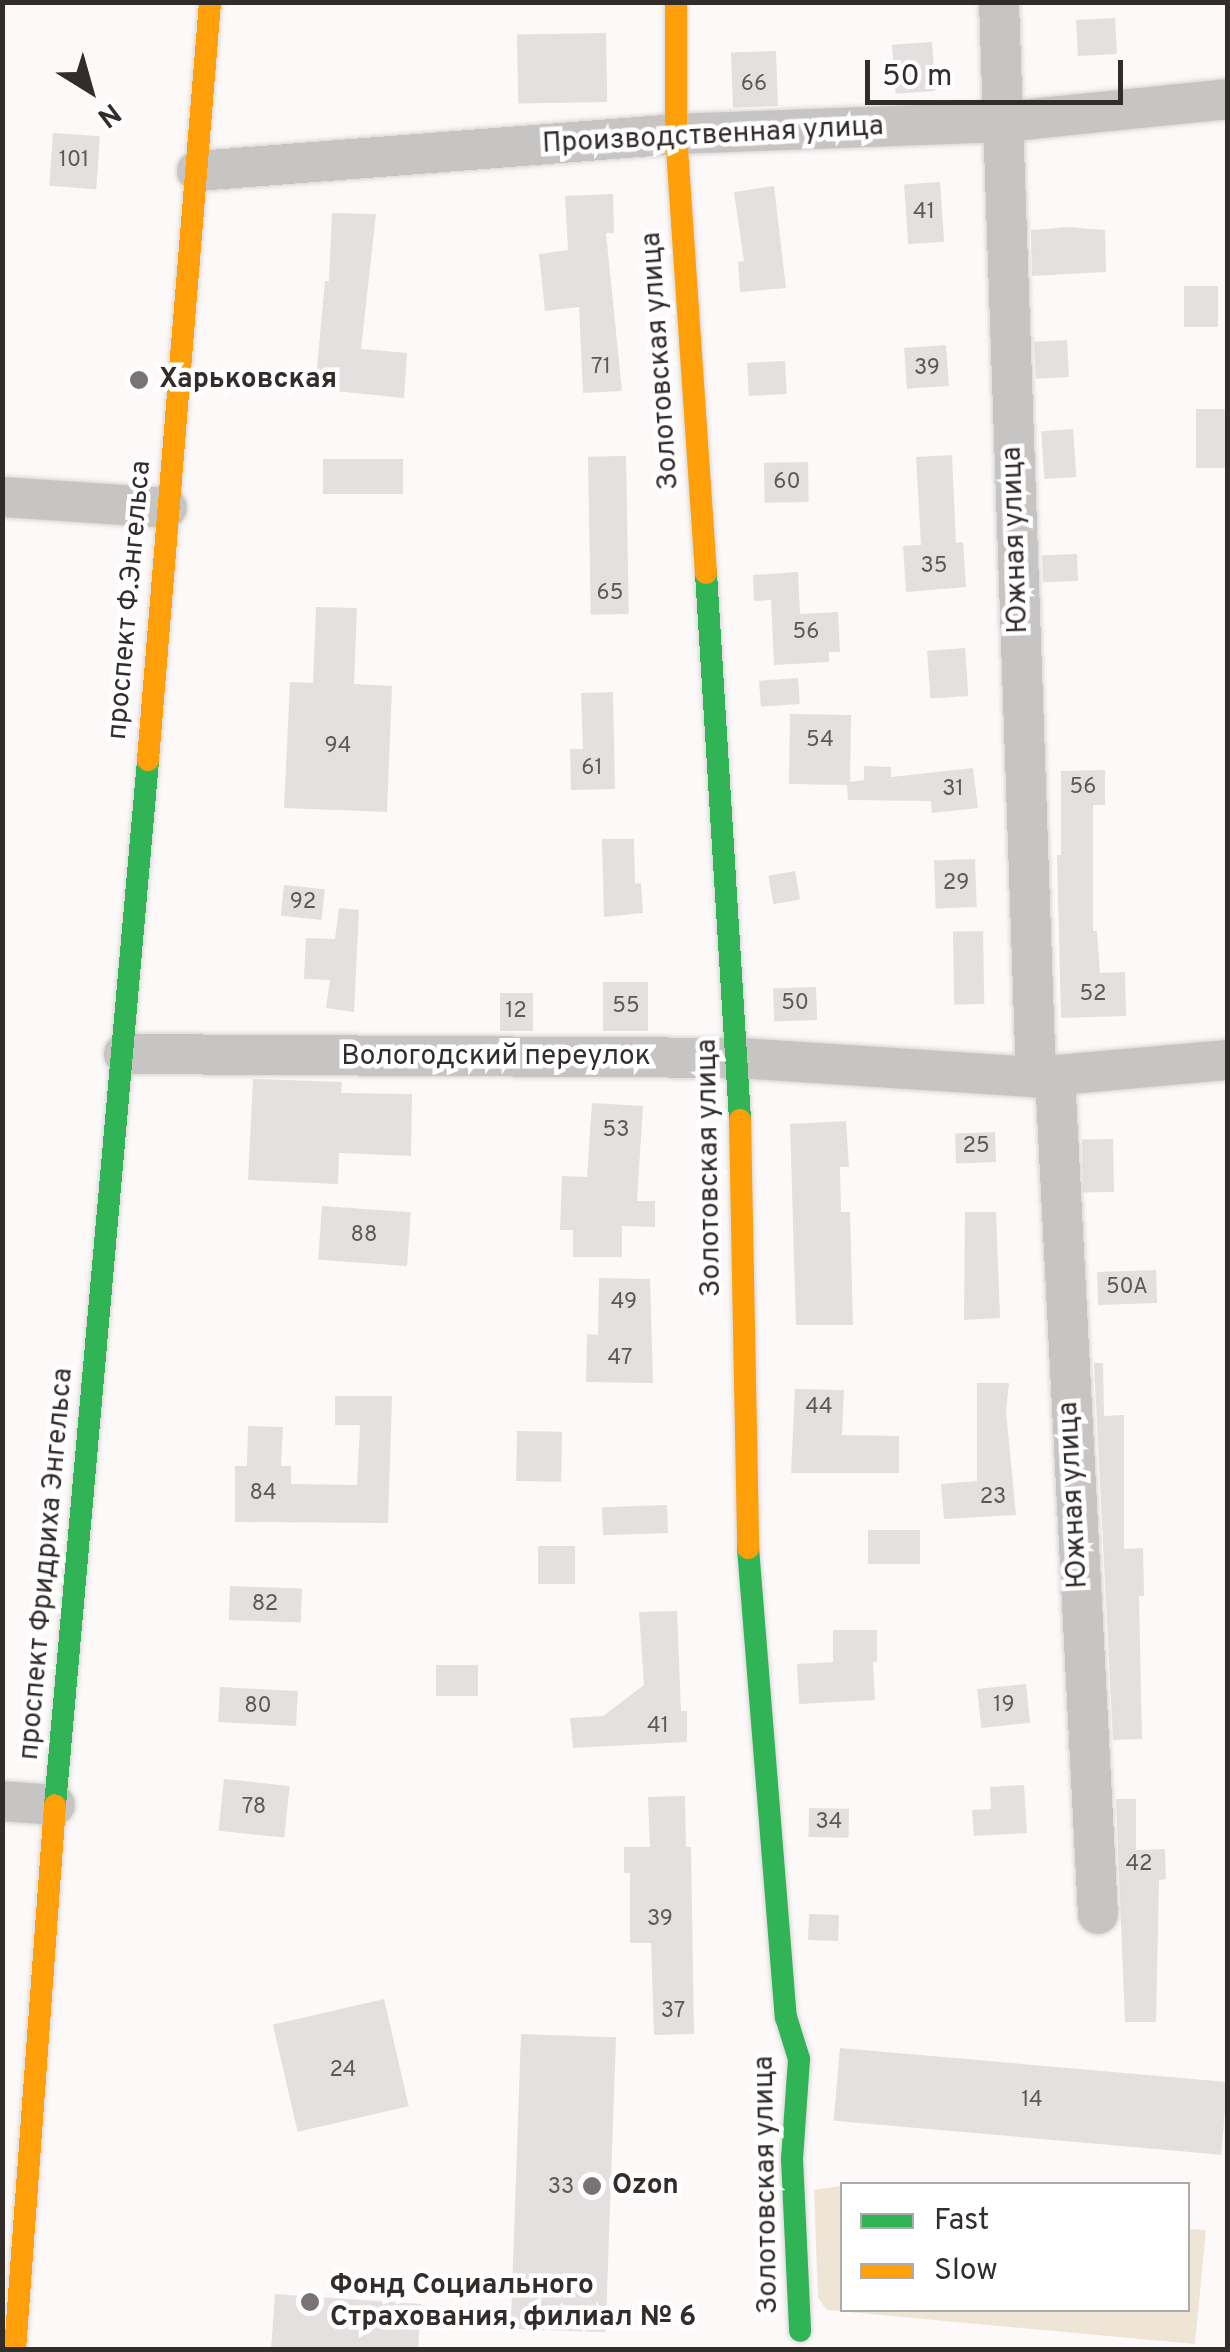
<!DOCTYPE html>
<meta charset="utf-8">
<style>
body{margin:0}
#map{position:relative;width:1230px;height:2352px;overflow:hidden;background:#fdf9f9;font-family:Overpass,sans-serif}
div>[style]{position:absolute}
.green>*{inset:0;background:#efe5d6}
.building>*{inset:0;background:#e4e0e0;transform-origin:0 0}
.roads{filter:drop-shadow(0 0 2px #d8d5d5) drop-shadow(0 0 2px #d8d5d5)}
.street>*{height:40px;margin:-20px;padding:0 20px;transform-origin:20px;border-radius:20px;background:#c7c5c3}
.fast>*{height:22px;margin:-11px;padding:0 11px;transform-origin:11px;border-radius:11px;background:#30b455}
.slow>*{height:22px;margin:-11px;padding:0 11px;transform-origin:11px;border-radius:11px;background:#ff9f0a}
.dots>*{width:28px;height:28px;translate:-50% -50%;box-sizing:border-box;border:5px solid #fff;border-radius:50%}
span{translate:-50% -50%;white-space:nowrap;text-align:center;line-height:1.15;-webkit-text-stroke:9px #fff;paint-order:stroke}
.number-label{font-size:22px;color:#5e5958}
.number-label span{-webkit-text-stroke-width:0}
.street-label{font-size:28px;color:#322c2b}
.poi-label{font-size:28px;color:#322c2b;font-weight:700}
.left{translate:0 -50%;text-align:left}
.frame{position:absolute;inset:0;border:5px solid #322c2b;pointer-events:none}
.legend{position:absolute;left:840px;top:2182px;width:350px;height:130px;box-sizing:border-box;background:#fff;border:2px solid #adabaa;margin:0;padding:12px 18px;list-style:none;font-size:30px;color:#322c2b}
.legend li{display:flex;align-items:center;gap:20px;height:50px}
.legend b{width:50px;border:2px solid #adabaa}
.north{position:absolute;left:40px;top:40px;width:100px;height:100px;-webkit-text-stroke:8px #fff;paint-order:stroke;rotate:143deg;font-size:28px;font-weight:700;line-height:40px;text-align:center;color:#322c2b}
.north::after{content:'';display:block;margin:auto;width:35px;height:45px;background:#322c2b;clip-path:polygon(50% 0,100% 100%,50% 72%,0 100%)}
.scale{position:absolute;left:865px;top:60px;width:258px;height:45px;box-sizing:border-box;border:5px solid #322c2b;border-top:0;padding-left:12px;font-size:30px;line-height:35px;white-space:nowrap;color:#322c2b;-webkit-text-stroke:8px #fff;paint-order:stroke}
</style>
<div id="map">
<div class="green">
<div style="clip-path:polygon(840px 2186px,842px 2310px,1188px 2310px,1188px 2229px,1206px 2230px,1195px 2344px,827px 2310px,818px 2298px,814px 2190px)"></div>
</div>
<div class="building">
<div style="left:1115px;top:18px;width:36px;height:39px;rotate:87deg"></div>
<div style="left:606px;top:33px;width:69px;height:89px;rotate:89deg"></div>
<div style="left:932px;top:42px;width:49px;height:40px;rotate:86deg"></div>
<div style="left:776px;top:51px;width:55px;height:45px;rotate:88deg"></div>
<div style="left:53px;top:133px;width:47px;height:53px;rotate:4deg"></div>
<div style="left:940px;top:182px;width:60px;height:36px;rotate:86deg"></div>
<div style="clip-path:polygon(774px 186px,786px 288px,740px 292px,738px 262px,744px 261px,734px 192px)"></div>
<div style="clip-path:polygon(613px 194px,614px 233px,606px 233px,622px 391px,583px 393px,579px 307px,545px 311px,539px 254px,568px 250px,565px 196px)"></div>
<div style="clip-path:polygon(332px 213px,376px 214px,361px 349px,407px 353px,404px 398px,315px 389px,325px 281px,329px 281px)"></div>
<div style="clip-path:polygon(1068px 227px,1105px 230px,1106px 272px,1032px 276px,1031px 230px)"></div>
<div style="left:1218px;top:286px;width:41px;height:34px;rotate:90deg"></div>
<div style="left:1067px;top:340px;width:37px;height:33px;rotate:87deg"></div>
<div style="left:946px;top:345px;width:41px;height:42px;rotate:86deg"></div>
<div style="left:785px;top:361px;width:33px;height:38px;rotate:87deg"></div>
<div style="left:1228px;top:409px;width:59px;height:32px;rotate:90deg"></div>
<div style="left:1073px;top:429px;width:48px;height:32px;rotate:86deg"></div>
<div style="clip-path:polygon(952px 455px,956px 543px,963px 542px,966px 587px,906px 592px,903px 546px,921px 545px,916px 457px)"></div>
<div style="left:626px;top:456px;width:158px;height:38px;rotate:89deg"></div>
<div style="left:323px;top:459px;width:80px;height:35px"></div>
<div style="left:808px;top:462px;width:40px;height:44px;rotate:89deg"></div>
<div style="left:1077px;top:554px;width:27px;height:35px;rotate:88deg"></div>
<div style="clip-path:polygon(798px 572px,800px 614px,838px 612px,840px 652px,829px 652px,829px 662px,774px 665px,771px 600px,754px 601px,753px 575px)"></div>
<div style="clip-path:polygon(316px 607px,357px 608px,354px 684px,392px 686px,387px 812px,284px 808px,290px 682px,313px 683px)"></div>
<div style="left:965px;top:648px;width:48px;height:38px;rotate:86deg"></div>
<div style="left:798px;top:678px;width:26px;height:39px;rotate:86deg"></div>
<div style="clip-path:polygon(613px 692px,615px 789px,571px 790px,570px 749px,583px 749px,581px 693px)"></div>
<div style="clip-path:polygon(790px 714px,851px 715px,850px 782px,864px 780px,864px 766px,891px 767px,891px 777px,973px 768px,978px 808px,932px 813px,931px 801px,848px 800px,847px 785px,789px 784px)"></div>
<div style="clip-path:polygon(1105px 770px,1105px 805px,1093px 805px,1093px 931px,1097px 931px,1100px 973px,1125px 972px,1126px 1016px,1061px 1018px,1057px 855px,1061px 855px,1061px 771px)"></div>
<div style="clip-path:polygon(602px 839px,634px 839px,635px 884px,641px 883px,643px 913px,604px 917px)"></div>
<div style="left:975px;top:859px;width:48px;height:41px;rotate:88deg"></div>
<div style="left:795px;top:871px;width:29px;height:27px;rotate:80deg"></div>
<div style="left:284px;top:885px;width:41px;height:31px;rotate:6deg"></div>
<div style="clip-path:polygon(339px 908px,359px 910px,354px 1012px,326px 1008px,330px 980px,304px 979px,306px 938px,335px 939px)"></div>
<div style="left:983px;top:931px;width:73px;height:30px;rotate:89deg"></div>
<div style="left:648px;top:982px;width:49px;height:45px;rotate:90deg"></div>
<div style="left:816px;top:987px;width:33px;height:43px;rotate:88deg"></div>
<div style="left:500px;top:993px;width:33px;height:38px"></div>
<div style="clip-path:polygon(253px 1079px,342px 1082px,341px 1093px,412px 1094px,411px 1156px,339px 1153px,338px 1184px,248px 1180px)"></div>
<div style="clip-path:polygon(592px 1103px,643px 1106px,637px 1201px,655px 1201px,655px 1227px,622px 1226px,622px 1257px,573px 1257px,573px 1230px,560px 1230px,562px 1176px,587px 1177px)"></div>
<div style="clip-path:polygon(846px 1121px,849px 1167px,840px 1167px,841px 1212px,850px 1212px,853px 1325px,796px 1325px,790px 1124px)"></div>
<div style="left:995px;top:1132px;width:30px;height:40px;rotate:88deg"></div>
<div style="left:1113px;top:1139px;width:53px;height:31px;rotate:89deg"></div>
<div style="left:322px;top:1206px;width:89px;height:54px;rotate:4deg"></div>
<div style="clip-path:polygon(965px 1212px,996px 1212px,1000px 1318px,964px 1320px)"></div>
<div style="left:1156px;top:1270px;width:33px;height:59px;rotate:88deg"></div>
<div style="clip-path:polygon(599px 1278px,650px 1279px,653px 1383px,586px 1382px,587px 1334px,598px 1335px)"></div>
<div style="clip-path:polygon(1094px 1363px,1103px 1363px,1104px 1416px,1124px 1415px,1124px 1549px,1143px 1548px,1144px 1596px,1139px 1596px,1142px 1739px,1113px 1740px)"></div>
<div style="clip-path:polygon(977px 1383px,1009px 1383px,1006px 1411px,1016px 1515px,944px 1519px,941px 1484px,977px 1481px)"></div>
<div style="clip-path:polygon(795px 1389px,844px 1390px,842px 1435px,899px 1436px,899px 1473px,791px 1473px)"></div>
<div style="clip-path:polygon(335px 1396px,392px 1396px,388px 1523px,235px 1522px,235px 1466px,247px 1466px,248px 1426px,283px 1427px,281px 1466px,291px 1466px,291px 1484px,357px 1485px,360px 1425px,335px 1425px)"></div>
<div style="left:517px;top:1431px;width:45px;height:50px;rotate:1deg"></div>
<div style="left:667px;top:1505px;width:28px;height:65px;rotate:88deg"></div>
<div style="left:868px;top:1530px;width:52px;height:34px"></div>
<div style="left:538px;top:1546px;width:37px;height:38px"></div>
<div style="left:230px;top:1586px;width:72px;height:34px;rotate:2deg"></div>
<div style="clip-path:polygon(677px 1611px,681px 1711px,687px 1711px,687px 1742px,573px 1748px,570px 1718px,603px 1716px,644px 1685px,639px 1612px)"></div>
<div style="clip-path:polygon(833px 1630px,877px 1630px,877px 1662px,873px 1662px,875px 1700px,799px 1704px,797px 1664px,833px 1662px)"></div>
<div style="left:436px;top:1665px;width:42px;height:31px"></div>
<div style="left:1026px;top:1684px;width:39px;height:49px;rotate:84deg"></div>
<div style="left:220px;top:1687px;width:78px;height:35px;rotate:3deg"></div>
<div style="left:224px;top:1779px;width:66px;height:52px;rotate:6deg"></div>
<div style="clip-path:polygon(1024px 1785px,1027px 1833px,974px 1836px,972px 1810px,991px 1809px,990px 1787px)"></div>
<div style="clip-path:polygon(685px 1796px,686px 1847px,691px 1847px,694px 2034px,654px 2035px,651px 1943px,630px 1943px,630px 1873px,624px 1873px,624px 1847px,650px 1847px,648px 1797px)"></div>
<div style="clip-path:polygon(1116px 1799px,1136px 1799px,1136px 1850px,1165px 1849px,1166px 1879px,1159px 1880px,1156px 2022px,1125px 2022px)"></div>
<div style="left:809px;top:1808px;width:40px;height:29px;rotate:1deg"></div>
<div style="left:809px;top:1914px;width:30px;height:26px;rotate:2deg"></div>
<div style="left:384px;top:1999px;width:110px;height:114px;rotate:77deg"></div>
<div style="left:521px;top:2034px;width:95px;height:295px;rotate:2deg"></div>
<div style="left:840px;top:2048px;width:389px;height:73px;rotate:5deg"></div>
<div style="clip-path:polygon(275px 2294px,421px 2304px,418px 2350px,271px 2350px)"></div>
</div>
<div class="roads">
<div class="street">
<div style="left:999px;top:2px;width:1076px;rotate:88.03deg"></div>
<div style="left:197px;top:171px;width:480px;rotate:-4.4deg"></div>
<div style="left:676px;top:134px;width:326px;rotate:-2.1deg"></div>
<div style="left:1002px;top:122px;width:227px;rotate:-5.8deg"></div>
<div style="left:2px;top:497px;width:165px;rotate:3.8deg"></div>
<div style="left:124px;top:1054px;width:615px;rotate:0.37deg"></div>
<div style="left:739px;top:1058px;width:298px;rotate:3.7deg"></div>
<div style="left:1036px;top:1077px;width:193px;rotate:-5.1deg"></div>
<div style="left:1055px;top:1075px;width:840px;rotate:87.07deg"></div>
<div style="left:2px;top:1801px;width:53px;rotate:4.3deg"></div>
</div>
<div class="fast">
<div style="left:706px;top:573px;width:548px;rotate:86.44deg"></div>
<div style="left:748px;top:1548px;width:471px;rotate:85.4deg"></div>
<div style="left:786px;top:2017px;width:44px;rotate:72.8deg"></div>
<div style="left:799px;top:2059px;width:100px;rotate:94deg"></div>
<div style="left:792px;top:2159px;width:172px;rotate:87.3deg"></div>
<div style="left:55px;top:1805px;width:1049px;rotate:-84.91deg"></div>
</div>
<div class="slow">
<div style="left:676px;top:2px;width:132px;rotate:90deg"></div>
<div style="left:676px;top:134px;width:440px;rotate:86.1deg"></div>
<div style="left:148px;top:760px;width:761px;rotate:-85.32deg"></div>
<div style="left:740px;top:1120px;width:428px;rotate:88.9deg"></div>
<div style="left:15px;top:2350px;width:546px;rotate:-85.8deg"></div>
</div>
</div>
<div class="dots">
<div style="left:139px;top:380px;background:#797473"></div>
<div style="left:592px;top:2186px;background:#797473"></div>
<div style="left:310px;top:2302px;background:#797473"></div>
</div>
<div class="number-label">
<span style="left:754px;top:85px">66</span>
<span style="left:74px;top:161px">101</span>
<span style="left:924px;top:213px">41</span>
<span style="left:601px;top:368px">71</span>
<span style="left:927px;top:369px">39</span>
<span style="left:787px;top:483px">60</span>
<span style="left:934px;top:567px">35</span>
<span style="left:610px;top:594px">65</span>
<span style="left:806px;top:633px">56</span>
<span style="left:820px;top:741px">54</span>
<span style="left:338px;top:747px">94</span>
<span style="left:592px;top:769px">61</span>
<span style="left:1083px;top:788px">56</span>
<span style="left:953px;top:790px">31</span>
<span style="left:956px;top:884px">29</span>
<span style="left:303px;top:903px">92</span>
<span style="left:1093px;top:995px">52</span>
<span style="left:795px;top:1004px">50</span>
<span style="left:626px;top:1007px">55</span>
<span style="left:516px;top:1012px">12</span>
<span style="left:616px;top:1131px">53</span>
<span style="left:976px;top:1147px">25</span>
<span style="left:364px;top:1236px">88</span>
<span style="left:1127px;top:1288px">50А</span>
<span style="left:624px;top:1303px">49</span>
<span style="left:620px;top:1359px">47</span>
<span style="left:819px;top:1408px">44</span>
<span style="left:263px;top:1494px">84</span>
<span style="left:993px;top:1498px">23</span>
<span style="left:265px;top:1605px">82</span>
<span style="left:1004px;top:1706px">19</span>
<span style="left:258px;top:1707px">80</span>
<span style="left:658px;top:1727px">41</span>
<span style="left:254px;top:1808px">78</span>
<span style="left:829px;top:1823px">34</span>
<span style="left:1139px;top:1865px">42</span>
<span style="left:660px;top:1920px">39</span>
<span style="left:673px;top:2012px">37</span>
<span style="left:343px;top:2071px">24</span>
<span style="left:1032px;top:2101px">14</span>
<span style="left:561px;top:2188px">33</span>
</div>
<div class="street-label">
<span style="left:713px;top:136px;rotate:-3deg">Производственная улица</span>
<span style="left:661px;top:361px;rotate:-94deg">Золотовская улица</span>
<span style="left:1016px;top:540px;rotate:-92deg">Южная улица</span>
<span style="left:130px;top:600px;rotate:-85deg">проспект Ф.Энгельса</span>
<span style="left:496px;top:1057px">Вологодский переулок</span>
<span style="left:710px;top:1168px;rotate:-91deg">Золотовская улица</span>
<span style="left:1074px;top:1495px;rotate:-93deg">Южная улица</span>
<span style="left:47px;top:1564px;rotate:-85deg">проспект Фридриха Энгельса</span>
<span style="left:767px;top:2185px;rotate:-91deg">Золотовская улица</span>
</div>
<div class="poi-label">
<span class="left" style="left:159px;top:380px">Харьковская</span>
<span class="left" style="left:612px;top:2186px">Ozon</span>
<span class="left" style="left:330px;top:2302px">Фонд Социального<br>Страхования, филиал № 6</span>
</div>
<div class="frame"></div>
<ul class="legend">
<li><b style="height:12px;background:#30b455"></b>Fast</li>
<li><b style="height:12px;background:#ff9f0a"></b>Slow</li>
</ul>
<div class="north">N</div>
<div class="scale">50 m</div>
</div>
